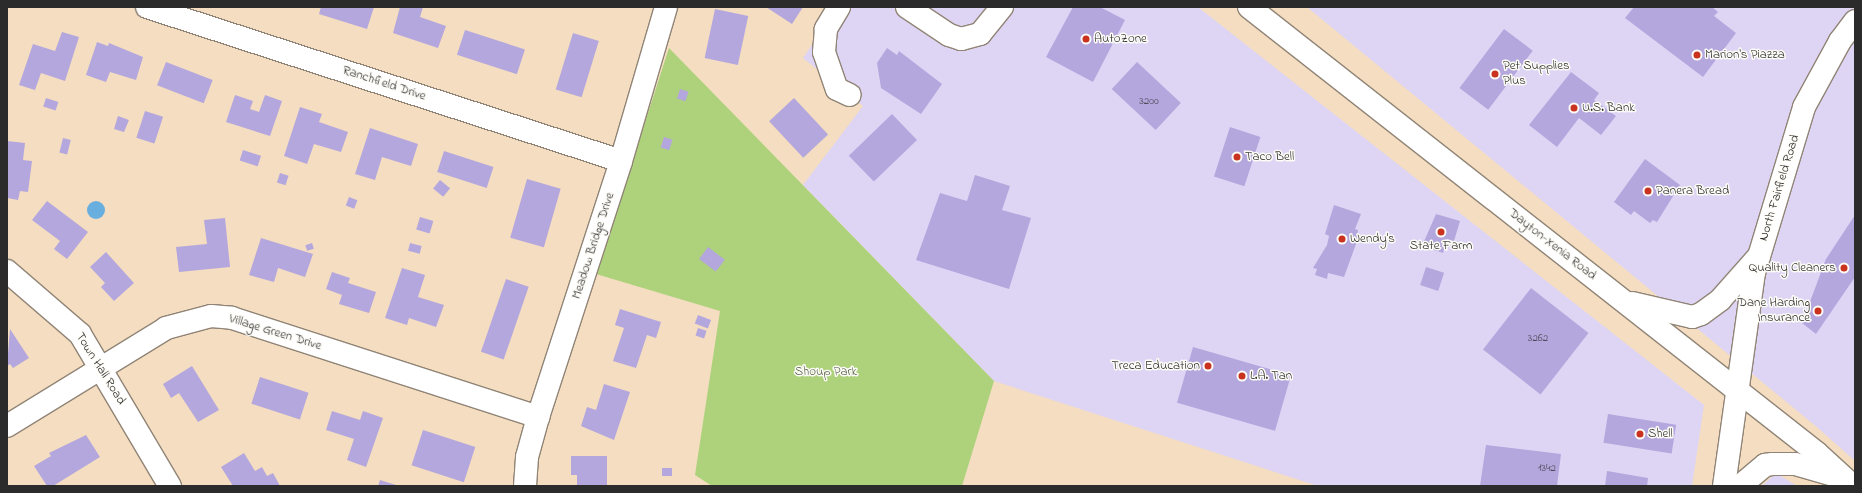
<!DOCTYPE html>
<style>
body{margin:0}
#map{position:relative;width:1862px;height:493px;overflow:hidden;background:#f4ddc0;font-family:"Indie Flower",sans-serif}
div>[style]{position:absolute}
.built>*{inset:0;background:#ded5f5}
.green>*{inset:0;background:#add27b}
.water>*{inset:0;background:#68afdf}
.round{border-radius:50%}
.building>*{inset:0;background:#b4a7dd;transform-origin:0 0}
.roads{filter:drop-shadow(1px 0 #908476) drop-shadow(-1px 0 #908476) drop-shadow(0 1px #908476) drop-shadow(0 -1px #908476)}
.minor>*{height:22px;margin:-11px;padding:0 11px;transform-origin:11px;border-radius:11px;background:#fff}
.major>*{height:22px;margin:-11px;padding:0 11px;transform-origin:11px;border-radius:11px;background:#fff}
.dots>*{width:11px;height:11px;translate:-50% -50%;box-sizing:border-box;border:2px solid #fdfcf7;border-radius:50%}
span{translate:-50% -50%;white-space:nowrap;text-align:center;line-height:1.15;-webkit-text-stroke:3px #fdfcf7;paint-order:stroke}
.number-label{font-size:11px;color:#4d4a58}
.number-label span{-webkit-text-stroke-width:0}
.poi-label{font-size:13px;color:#2b2b2b}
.left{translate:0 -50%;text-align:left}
.right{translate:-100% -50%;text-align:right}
.street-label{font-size:13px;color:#2b2b2b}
.park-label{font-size:13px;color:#525d43}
.frame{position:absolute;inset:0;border:8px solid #2b2b2b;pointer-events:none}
</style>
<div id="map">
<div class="built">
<i style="clip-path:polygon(838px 7px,1198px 7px,1704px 405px,1692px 486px,1318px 486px,994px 381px,803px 185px,863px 106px,803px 58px)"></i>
<i style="clip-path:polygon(1307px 7px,1855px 7px,1855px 461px,1818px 428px)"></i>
<i style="clip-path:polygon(1776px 473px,1797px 486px,1762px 486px)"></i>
</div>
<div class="green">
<i style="clip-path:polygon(669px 48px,994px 381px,962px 486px,712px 486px,695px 475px,720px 311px,596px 274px)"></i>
</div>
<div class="water">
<i class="round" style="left:87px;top:201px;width:18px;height:18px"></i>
</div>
<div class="building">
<i style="clip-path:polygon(321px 7px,374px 7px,367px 29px,319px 14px)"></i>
<i style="clip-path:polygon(400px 7px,423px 7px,420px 17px,446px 26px,438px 48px,393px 33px)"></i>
<i style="clip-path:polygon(766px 7px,803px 7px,792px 24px)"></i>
<i style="clip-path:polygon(1073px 7px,1100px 7px,1125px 20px,1093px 82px,1046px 57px)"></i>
<i style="clip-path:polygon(1634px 7px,1712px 7px,1718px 12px,1714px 16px,1736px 33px,1703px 77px,1625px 18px)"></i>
<i style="left:715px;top:9px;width:34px;height:50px;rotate:12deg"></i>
<i style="left:1504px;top:29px;width:36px;height:74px;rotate:37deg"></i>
<i style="left:465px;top:30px;width:63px;height:26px;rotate:18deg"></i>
<i style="clip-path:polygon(62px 32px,79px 37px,65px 81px,41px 73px,35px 90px,19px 85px,33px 44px,55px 51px)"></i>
<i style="left:573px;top:33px;width:27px;height:59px;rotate:17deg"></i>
<i style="clip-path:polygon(97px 42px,108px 46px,109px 43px,143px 57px,136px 80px,110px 72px,106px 82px,86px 75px)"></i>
<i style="clip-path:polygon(887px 48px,897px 55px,899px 51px,942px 84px,921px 114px,881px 88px,877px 63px)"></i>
<i style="left:166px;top:62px;width:50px;height:25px;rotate:21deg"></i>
<i style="left:1137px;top:62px;width:60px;height:37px;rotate:43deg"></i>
<i style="clip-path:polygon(1571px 72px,1599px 93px,1594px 100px,1616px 116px,1601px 135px,1579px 118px,1557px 147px,1529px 125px)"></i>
<i style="left:680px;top:89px;width:9px;height:10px;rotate:18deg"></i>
<i style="clip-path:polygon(235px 95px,253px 101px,250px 109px,259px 112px,265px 95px,282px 101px,270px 136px,226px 122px)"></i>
<i style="left:46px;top:98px;width:13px;height:9px;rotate:18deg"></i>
<i style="left:794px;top:98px;width:50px;height:34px;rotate:47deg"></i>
<i style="clip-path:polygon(300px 107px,322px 114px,319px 122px,348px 132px,341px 152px,314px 144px,307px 164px,284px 156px)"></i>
<i style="left:145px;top:111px;width:19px;height:28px;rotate:18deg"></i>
<i style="left:892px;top:114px;width:36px;height:60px;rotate:46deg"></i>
<i style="clip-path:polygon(118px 116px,129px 120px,124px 132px,114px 129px)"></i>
<i style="left:1230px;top:127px;width:32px;height:52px;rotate:18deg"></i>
<i style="clip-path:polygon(370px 128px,418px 144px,411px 166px,382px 157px,375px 180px,355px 174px)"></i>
<i style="left:664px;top:137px;width:9px;height:11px;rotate:18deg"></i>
<i style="left:63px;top:138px;width:8px;height:15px;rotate:14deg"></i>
<i style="clip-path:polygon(7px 141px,25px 143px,23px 160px,32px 161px,28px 192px,20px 191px,18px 200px,7px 198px)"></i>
<i style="left:243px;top:150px;width:19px;height:11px;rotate:18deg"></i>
<i style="left:444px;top:151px;width:52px;height:22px;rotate:18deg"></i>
<i style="clip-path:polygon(1645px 159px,1680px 185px,1657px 222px,1653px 220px,1650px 223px,1634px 211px,1631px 215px,1614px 202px)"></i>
<i style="left:280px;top:173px;width:9px;height:10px;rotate:18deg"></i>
<i style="clip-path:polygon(975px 175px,1010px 186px,1002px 210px,1031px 218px,1009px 289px,916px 260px,940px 193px,967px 201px)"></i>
<i style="left:527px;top:179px;width:35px;height:61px;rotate:16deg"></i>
<i style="left:440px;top:180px;width:13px;height:11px;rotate:39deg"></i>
<i style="left:349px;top:197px;width:9px;height:9px;rotate:21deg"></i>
<i style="clip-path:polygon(47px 201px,88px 232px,67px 259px,54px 249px,60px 241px,32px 220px)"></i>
<i style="clip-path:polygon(1334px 205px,1361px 214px,1355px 229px,1358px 230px,1356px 244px,1344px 277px,1328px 273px,1327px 279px,1315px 275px,1317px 269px,1313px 268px,1327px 245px,1329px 236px,1325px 234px)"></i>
<i style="clip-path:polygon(1436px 214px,1460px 221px,1454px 241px,1447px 239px,1443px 253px,1422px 246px)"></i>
<i style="clip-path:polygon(1855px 215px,1855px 277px,1816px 334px,1802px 323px,1826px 259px)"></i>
<i style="left:420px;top:217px;width:14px;height:13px;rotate:17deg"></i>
<i style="clip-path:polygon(225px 218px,230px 267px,179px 272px,176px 247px,207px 244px,204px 220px)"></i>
<i style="clip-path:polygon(261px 238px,313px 254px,305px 277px,278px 268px,274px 282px,249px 275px)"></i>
<i style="left:312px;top:243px;width:6px;height:7px;rotate:72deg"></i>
<i style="left:410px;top:243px;width:12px;height:8px;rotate:14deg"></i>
<i style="left:708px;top:247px;width:21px;height:15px;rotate:37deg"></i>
<i style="clip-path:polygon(106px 252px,134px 283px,114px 301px,101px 287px,105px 283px,90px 267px)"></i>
<i style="left:1426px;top:267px;width:19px;height:19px;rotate:18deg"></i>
<i style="clip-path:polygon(402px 268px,425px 275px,418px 297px,444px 305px,436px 327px,409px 318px,407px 325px,385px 318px)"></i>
<i style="clip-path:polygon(332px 272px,350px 278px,348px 283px,376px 292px,369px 313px,339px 304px,342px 295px,326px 289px)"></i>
<i style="left:506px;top:279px;width:24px;height:77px;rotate:19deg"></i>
<i style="left:1531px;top:288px;width:73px;height:78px;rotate:38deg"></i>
<i style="clip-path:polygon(620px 309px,661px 322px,656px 338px,647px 335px,636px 368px,613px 361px,624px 328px,615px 325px)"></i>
<i style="left:698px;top:315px;width:14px;height:9px;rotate:21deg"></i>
<i style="left:698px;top:328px;width:9px;height:8px;rotate:18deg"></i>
<i style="clip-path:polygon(10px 329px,29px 358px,13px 368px,10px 364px,7px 366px)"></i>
<i style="left:1193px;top:347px;width:102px;height:58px;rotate:16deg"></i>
<i style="clip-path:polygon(192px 366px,219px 410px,198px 422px,179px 393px,171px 398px,163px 384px)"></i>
<i style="left:260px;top:377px;width:51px;height:28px;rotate:18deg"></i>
<i style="clip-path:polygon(604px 384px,630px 392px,614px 440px,581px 426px,587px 407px,596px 410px)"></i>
<i style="clip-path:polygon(332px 411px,360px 420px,363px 411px,383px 418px,366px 467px,347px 460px,354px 439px,326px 430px)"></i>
<i style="left:1608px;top:414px;width:69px;height:29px;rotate:9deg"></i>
<i style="left:423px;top:430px;width:55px;height:37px;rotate:18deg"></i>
<i style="clip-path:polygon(86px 435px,100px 457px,53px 486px,47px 486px,34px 466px,51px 456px,49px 453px)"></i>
<i style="clip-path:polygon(1486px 445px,1561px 454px,1557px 486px,1480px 486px)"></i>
<i style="clip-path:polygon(244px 453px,255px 471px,262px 467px,267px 476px,273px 473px,280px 486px,233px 486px,221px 467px)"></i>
<i style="clip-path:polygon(571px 456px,607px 456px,607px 486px,577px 486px,577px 475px,571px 475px)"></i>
<i style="left:662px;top:468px;width:10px;height:8px"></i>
<i style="clip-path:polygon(1607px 471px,1648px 478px,1647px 486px,1605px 486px)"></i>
<i style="clip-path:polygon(380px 480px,396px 485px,396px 486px,378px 486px)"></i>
</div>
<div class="roads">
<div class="minor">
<i style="left:147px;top:7px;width:498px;rotate:18deg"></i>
<i style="left:839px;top:7px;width:26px;rotate:121deg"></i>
<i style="left:826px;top:29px;width:23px;rotate:95deg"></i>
<i style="left:824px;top:52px;width:39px;rotate:71deg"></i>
<i style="left:837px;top:89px;width:14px;rotate:25deg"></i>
<i style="left:907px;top:7px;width:50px;rotate:33.7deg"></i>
<i style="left:949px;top:35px;width:13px;rotate:18deg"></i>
<i style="left:961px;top:39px;width:20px;rotate:-15deg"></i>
<i style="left:980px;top:34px;width:35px;rotate:-51deg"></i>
<i style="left:7px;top:271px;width:96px;rotate:40.8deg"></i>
<i style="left:80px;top:334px;width:177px;rotate:59.4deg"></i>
<i style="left:7px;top:426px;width:187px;rotate:-31.6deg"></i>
<i style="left:166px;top:328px;width:47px;rotate:-14.9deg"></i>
<i style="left:211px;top:316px;width:21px;rotate:5deg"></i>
<i style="left:232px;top:318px;width:322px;rotate:17.9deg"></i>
<i style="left:525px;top:486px;width:29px;rotate:-86deg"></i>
<i style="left:527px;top:457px;width:41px;rotate:-74.6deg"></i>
<i style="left:538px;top:417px;width:269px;rotate:-72deg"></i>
<i style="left:621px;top:161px;width:160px;rotate:-73.7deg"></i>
</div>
<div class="major">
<i style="left:1249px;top:7px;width:722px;rotate:38.14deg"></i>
<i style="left:1817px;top:453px;width:49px;rotate:42.5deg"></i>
<i style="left:1632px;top:303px;width:62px;rotate:13.1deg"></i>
<i style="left:1692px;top:317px;width:9px;rotate:-18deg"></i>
<i style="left:1701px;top:314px;width:24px;rotate:-36deg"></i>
<i style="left:1720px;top:300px;width:59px;rotate:-48.4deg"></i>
<i style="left:1724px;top:486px;width:215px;rotate:-82deg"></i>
<i style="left:1754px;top:273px;width:173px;rotate:-73.2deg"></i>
<i style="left:1804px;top:107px;width:75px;rotate:-61.4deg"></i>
<i style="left:1840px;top:41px;width:25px;rotate:-53deg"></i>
<i style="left:1740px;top:486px;width:33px;rotate:-40deg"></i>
<i style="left:1765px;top:465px;width:7px;rotate:-8deg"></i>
<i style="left:1772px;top:464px;width:23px"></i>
<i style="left:1795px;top:464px;width:47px;rotate:16.1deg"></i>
</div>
</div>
<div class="dots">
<i style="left:1086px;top:39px;background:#c8321e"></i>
<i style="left:1697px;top:55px;background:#c8321e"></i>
<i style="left:1495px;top:74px;background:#c8321e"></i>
<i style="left:1574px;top:108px;background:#c8321e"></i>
<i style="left:1237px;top:157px;background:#c8321e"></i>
<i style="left:1648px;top:191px;background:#c8321e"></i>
<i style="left:1441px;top:232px;background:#c8321e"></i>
<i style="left:1342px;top:239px;background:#c8321e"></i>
<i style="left:1844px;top:268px;background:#c8321e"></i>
<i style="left:1818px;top:311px;background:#c8321e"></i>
<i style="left:1208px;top:366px;background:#c8321e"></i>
<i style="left:1242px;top:376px;background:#c8321e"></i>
<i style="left:1640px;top:434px;background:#c8321e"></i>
</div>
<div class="number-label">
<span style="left:1149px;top:101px">3200</span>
<span style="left:1538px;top:338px">3262</span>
<span style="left:1547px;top:468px">1342</span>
</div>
<div class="poi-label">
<span class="left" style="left:1094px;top:39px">AutoZone</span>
<span class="left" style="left:1705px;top:55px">Marion's Piazza</span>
<span class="left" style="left:1503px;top:74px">Pet Supplies<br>Plus</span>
<span class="left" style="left:1582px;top:108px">U.S. Bank</span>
<span class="left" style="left:1245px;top:157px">Taco Bell</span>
<span class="left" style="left:1656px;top:191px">Panera Bread</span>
<span class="left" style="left:1350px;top:239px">Wendy's</span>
<span style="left:1441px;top:246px">State Farm</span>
<span class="right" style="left:1836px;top:268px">Quality Cleaners</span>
<span class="right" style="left:1810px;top:311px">Dane Harding<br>Insurance</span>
<span class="right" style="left:1200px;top:366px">Treca Education</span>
<span class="left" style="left:1250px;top:376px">L.A. Tan</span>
<span class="left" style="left:1648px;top:434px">Shell</span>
</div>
<div class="street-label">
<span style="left:384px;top:84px;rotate:18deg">Ranchfield Drive</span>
<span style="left:1780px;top:188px;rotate:-73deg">North Fairfield Road</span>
<span style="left:1552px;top:245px;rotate:38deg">Dayton-Xenia Road</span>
<span style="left:594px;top:246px;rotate:-72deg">Meadow Bridge Drive</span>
<span style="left:275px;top:333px;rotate:17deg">Village Green Drive</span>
<span style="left:100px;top:369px;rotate:58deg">Town Hall Road</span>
</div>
<div class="park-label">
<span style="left:826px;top:372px">Shoup Park</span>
</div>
<div class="frame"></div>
</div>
